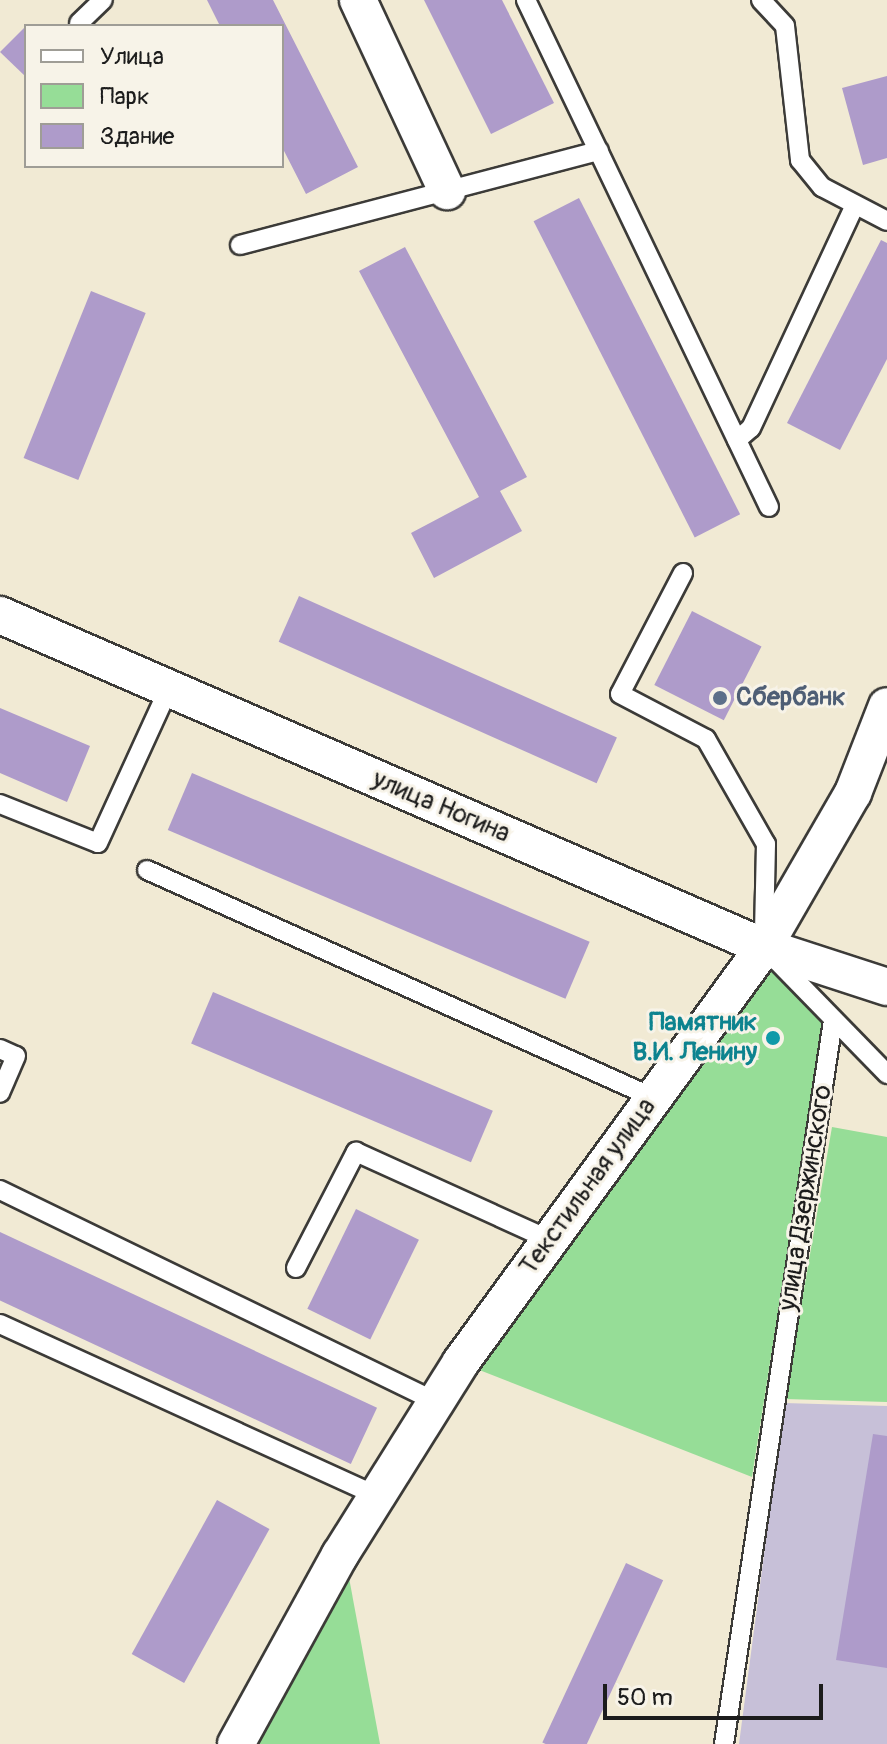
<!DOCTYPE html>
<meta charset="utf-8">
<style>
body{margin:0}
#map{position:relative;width:887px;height:1744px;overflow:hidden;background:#f1ead4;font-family:Pangolin,sans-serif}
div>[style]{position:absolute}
.industrial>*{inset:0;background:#c7c0d8}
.green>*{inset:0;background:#96dd97}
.building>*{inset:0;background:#ae9bca;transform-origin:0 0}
.roads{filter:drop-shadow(2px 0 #3c3b38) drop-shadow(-2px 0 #3c3b38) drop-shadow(0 2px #3c3b38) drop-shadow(0 -2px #3c3b38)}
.service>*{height:18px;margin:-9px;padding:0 9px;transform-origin:9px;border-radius:9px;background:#fff}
.minor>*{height:36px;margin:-18px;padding:0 18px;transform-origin:18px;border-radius:18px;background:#fff}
.dots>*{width:22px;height:22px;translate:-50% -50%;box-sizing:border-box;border:4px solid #f7f3e8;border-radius:50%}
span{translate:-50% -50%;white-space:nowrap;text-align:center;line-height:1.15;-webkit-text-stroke:6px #f7f3e8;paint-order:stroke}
.service-label{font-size:26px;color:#4e5e75;font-weight:700}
.left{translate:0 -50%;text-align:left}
.street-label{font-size:26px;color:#1c1c1c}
.culture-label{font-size:26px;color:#0d838f;font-weight:700}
.right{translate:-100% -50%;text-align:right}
.legend{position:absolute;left:24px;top:24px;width:260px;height:144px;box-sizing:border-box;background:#f7f3e8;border:2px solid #9f9d96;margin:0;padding:10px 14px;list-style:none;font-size:24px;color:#1c1c1c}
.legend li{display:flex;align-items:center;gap:16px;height:40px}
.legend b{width:40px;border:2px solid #9f9d96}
.scale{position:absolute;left:603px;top:1684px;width:220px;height:36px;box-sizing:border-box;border:4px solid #1c1c1c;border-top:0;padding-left:10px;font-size:24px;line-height:28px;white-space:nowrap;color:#1c1c1c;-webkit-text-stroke:6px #f7f3e8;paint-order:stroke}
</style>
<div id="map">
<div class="industrial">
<i style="clip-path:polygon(784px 1403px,887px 1406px,887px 1744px,739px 1744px)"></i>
</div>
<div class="green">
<i style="clip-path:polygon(775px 942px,824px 1020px,752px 1477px,464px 1364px)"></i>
<i style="clip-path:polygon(832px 1127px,887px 1137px,887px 1402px,785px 1399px)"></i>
<i style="clip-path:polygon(347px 1567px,380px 1744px,248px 1744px)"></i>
</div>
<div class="building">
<i style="clip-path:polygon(207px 0,273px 0,358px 167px,306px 194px,282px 147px,282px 26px,220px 26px)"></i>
<i style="clip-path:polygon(424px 0,502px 0,554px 103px,491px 134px)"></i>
<i style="clip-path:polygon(26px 26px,26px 77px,0 52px)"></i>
<i style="clip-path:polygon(887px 76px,887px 158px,863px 165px,842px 88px)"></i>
<i style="left:579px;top:198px;width:355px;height:51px;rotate:63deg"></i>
<i style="clip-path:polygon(881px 240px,887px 243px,887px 359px,840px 450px,787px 423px)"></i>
<i style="clip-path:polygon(405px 247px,527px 477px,500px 491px,522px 531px,434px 578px,411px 533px,479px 497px,359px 271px)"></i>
<i style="left:91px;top:291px;width:59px;height:180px;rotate:22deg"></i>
<i style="left:299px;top:596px;width:348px;height:50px;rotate:24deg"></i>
<i style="left:692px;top:611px;width:78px;height:83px;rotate:27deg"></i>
<i style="clip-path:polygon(0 708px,90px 746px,67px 802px,0 773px)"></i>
<i style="left:192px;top:773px;width:432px;height:62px;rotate:23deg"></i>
<i style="left:213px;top:992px;width:304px;height:56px;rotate:23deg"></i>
<i style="left:356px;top:1209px;width:70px;height:111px;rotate:26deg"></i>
<i style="left:0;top:1232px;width:416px;height:62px;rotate:25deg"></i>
<i style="clip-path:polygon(873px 1434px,887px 1436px,887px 1668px,836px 1660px)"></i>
<i style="left:217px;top:1500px;width:60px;height:176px;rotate:29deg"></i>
<i style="left:626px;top:1563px;width:41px;height:198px;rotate:25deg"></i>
</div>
<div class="roads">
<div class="service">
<i style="left:526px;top:0;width:562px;rotate:64.39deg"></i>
<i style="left:761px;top:0;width:35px;rotate:47deg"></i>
<i style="left:785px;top:26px;width:135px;rotate:83.6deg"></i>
<i style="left:800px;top:160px;width:35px;rotate:51deg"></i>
<i style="left:822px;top:187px;width:73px;rotate:27.6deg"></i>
<i style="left:79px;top:23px;width:33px;rotate:-44deg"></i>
<i style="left:240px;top:245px;width:371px;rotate:-14.7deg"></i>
<i style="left:737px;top:440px;width:18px;rotate:-41deg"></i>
<i style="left:751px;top:428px;width:246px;rotate:-65deg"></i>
<i style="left:683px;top:573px;width:136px;rotate:117.5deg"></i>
<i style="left:620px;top:694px;width:97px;rotate:27.6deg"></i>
<i style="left:706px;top:739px;width:121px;rotate:60.3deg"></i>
<i style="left:766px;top:844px;width:90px;rotate:91.3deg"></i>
<i style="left:0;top:804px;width:105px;rotate:21.7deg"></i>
<i style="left:98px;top:843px;width:170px;rotate:-65.4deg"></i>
<i style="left:147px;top:870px;width:556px;rotate:24.21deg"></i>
<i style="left:772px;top:956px;width:165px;rotate:45.7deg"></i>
<i style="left:0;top:1049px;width:17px;rotate:24deg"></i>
<i style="left:16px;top:1056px;width:40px;rotate:113.4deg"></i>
<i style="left:0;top:1190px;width:485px;rotate:25.9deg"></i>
<i style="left:296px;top:1268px;width:131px;rotate:-62.7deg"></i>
<i style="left:356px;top:1152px;width:213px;rotate:24.4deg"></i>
<i style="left:0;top:1324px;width:414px;rotate:24.5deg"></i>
<i style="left:724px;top:1744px;width:731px;rotate:-81.43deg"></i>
</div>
<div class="minor">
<i style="left:358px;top:0;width:211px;rotate:65deg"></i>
<i style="left:0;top:615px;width:833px;rotate:23.49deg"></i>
<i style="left:764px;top:947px;width:129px;rotate:18deg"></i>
<i style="left:236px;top:1744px;width:216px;rotate:-61.2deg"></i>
<i style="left:340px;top:1555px;width:228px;rotate:-57.9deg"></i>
<i style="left:461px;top:1362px;width:514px;rotate:-53.87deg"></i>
<i style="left:764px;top:947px;width:178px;rotate:-60deg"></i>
<i style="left:853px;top:793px;width:93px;rotate:-68.7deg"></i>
</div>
</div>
<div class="dots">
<i style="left:720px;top:698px;background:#5c6f8a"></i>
<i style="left:773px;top:1038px;background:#0f9aa8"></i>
</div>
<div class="service-label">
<span class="left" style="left:736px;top:698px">Сбербанк</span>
</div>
<div class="street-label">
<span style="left:441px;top:807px;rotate:23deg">улица Ногина</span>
<span style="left:588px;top:1187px;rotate:-54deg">Текстильная улица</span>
<span style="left:806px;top:1198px;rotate:-81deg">улица Дзержинского</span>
</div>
<div class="culture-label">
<span class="right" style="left:757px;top:1038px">Памятник<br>В.И. Ленину</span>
</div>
<ul class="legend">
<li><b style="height:10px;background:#fff"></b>Улица</li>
<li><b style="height:22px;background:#96dd97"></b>Парк</li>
<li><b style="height:22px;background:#ae9bca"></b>Здание</li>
</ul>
<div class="scale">50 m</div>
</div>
